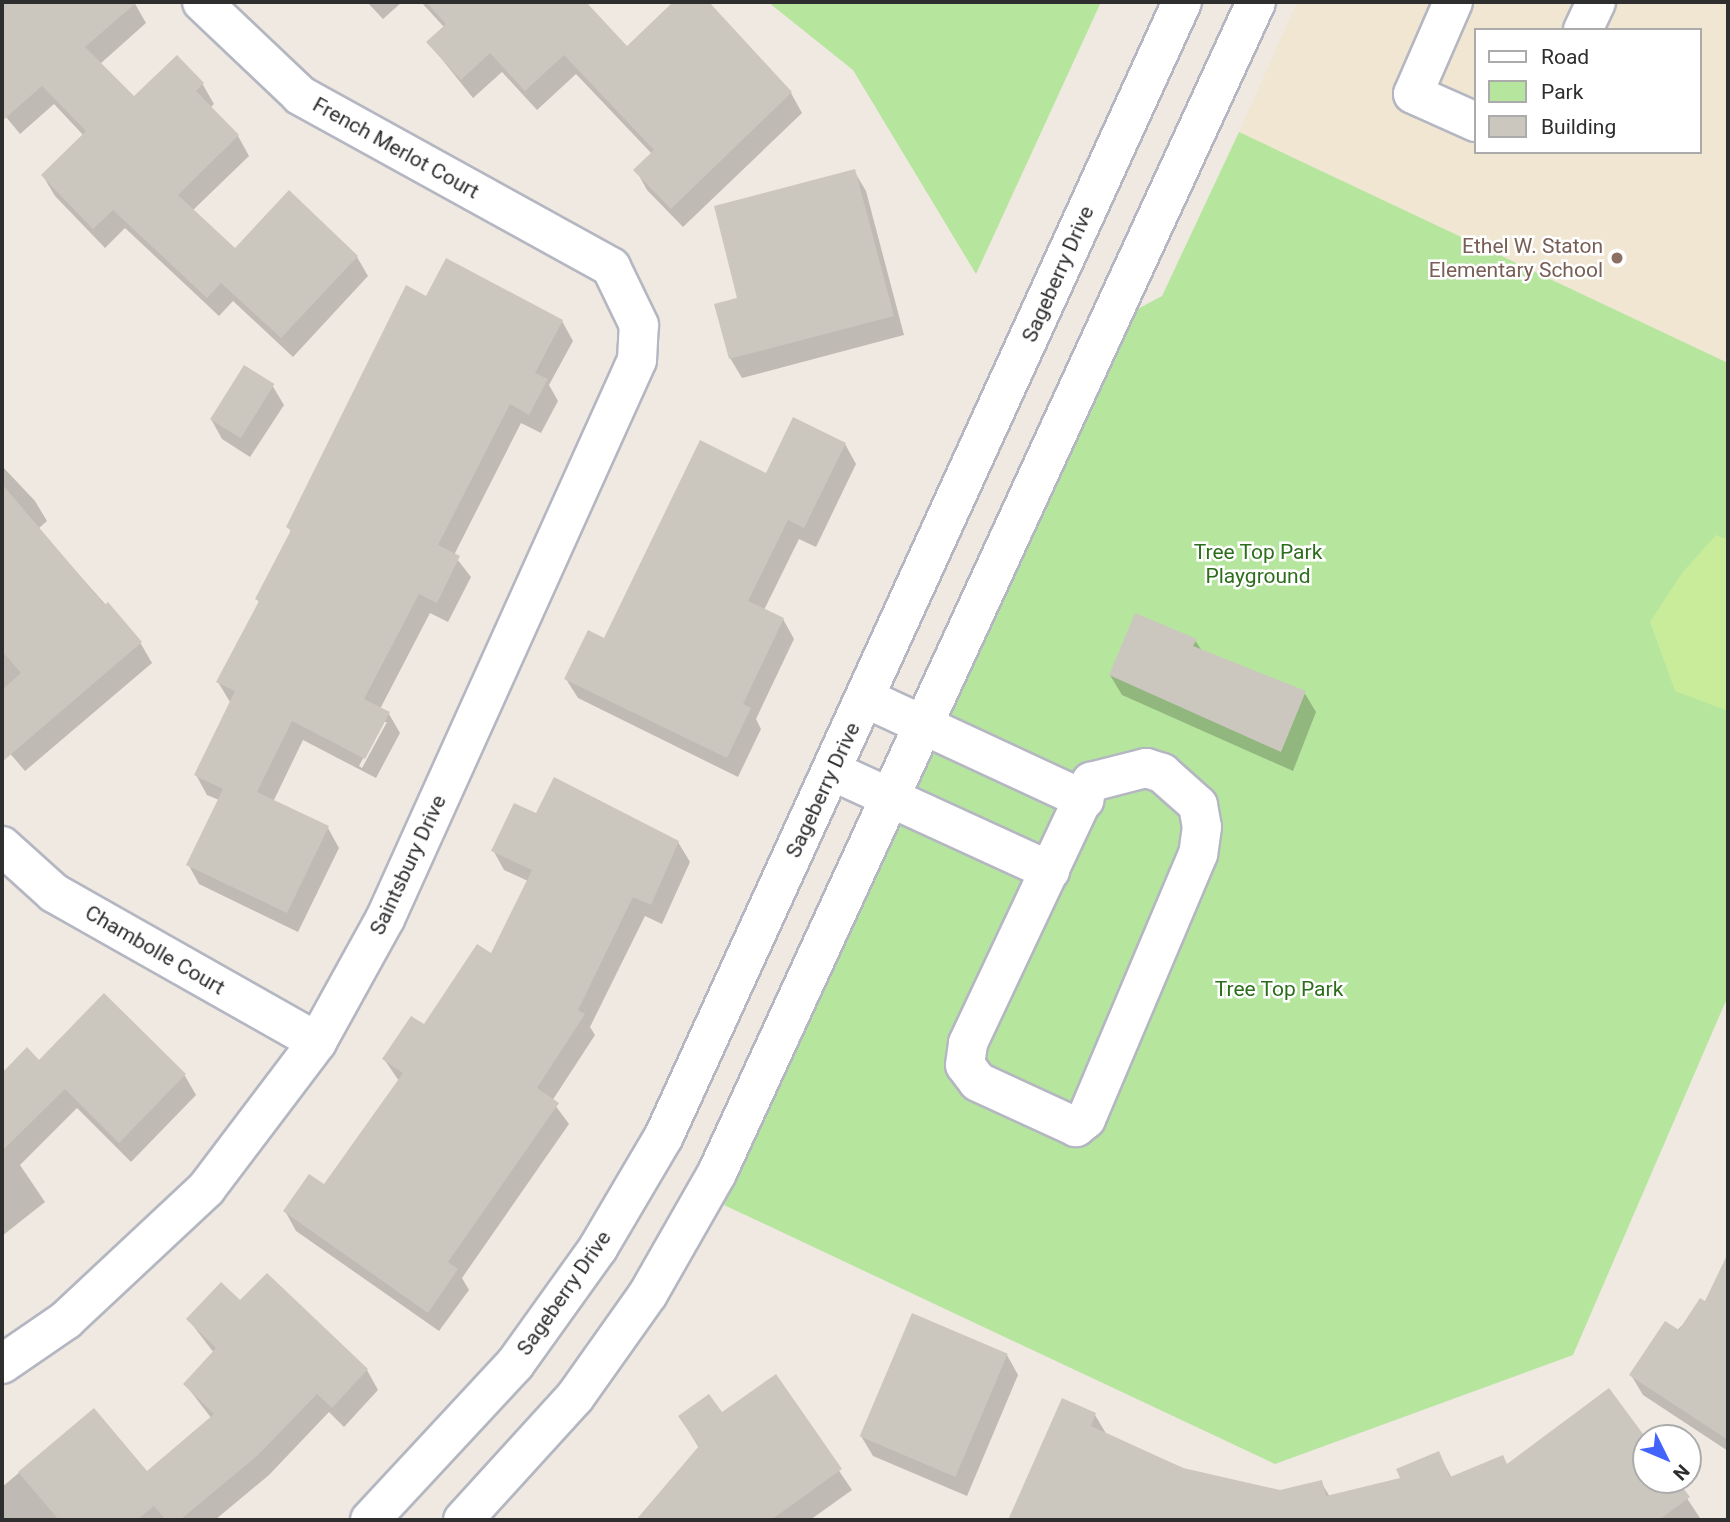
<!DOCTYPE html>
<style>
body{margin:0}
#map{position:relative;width:1730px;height:1522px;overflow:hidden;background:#efe9e1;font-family:Roboto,sans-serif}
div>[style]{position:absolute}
.education>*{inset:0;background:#f0e6d1}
.green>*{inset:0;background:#b6e59e}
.pitch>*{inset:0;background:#c9ec9a}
.shadow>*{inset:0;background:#0003}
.building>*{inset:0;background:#cbc7bf;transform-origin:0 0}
.roads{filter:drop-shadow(2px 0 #b4b7c1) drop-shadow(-2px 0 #b4b7c1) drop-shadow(0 2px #b4b7c1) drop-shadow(0 -2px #b4b7c1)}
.minor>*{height:38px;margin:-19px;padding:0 19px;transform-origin:19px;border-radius:19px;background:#fff}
.dots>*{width:19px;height:19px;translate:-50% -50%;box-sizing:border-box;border:4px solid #fff;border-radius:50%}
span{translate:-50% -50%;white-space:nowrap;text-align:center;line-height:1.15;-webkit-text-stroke:5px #fff;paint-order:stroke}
.street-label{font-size:21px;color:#2e2e2e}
.education-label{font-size:21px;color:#785e54}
.right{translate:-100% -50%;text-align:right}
.park-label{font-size:21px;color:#2c6e1b}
.frame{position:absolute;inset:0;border:4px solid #2e2e2e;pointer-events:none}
.legend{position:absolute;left:1474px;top:28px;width:228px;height:126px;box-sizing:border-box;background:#fff;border:2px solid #ababab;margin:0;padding:9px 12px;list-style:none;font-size:21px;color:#2e2e2e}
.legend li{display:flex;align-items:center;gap:14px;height:35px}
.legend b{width:35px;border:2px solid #ababab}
.north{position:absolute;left:1632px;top:1424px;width:70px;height:70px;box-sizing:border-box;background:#fff;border:2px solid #ababab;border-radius:50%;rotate:133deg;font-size:19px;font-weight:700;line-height:28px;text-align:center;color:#2e2e2e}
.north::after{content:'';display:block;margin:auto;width:24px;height:32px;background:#4264fb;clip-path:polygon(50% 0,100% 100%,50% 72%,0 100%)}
</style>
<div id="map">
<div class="education">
<i style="clip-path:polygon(evenodd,1297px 2px,1728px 2px,1728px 363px,1239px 132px,1297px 2px,1476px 30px,1700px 30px,1700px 152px,1476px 152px,1476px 30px)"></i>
</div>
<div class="green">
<i style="clip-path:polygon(768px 2px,1101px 2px,976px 274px,853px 70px)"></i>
<i style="clip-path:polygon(1239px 132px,1728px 363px,1728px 996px,1573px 1355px,1275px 1464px,724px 1205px,1134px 311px,1162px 296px)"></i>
</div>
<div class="pitch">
<i style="clip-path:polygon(1716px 535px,1728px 540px,1728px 711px,1675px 691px,1650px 622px,1682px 573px)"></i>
</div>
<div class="shadow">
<i style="clip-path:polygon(2px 2px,134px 2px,146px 23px,100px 64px,134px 99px,177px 58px,203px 85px,214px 104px,210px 108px,238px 136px,249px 156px,192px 211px,235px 250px,357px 257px,368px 276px,293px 357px,233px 301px,219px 316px,125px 228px,105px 248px,55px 196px,43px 176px,84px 136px,54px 104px,20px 134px,2px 112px)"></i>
<i style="clip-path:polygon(367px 2px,402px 2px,383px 19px)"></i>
<i style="clip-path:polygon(421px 2px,583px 2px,627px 49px,676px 2px,706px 2px,791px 93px,802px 113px,683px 227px,647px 190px,636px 170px,652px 154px,576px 74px,537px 110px,502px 72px,473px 98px,428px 42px,444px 27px)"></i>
<i style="clip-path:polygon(854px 171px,866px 191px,904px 335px,742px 378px,730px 358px,739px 299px)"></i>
<i style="clip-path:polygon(evenodd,427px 298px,562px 321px,573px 341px,549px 385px,558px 401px,541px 433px,521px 423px,454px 555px,471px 577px,448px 622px,430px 613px,380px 709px,389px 714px,400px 733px,376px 778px,303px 740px,273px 802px,328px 828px,339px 848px,298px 932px,199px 884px,188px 864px,219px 800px,207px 795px,196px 775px,230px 702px,218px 682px,260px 604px,257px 599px,292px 533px,288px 527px,427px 298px,383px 722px,387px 722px,362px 768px,359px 766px,383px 722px)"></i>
<i style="clip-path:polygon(272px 385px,284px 405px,250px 457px,222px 439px,211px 419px)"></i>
<i style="clip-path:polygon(845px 444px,856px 464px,816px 547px,799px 539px,764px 610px,783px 619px,794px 639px,756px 719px,761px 729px,738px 777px,578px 698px,566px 679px,767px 475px)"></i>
<i style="clip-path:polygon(2px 466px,35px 501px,47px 521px,38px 529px,141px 644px,152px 663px,25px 771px,2px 744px)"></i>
<i style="clip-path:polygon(1195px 640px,1202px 651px,1304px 692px,1316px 712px,1293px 771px,1122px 695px,1110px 675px)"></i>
<i style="clip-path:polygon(536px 816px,678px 842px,690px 862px,662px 924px,645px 916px,590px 1027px,595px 1035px,552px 1101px,569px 1124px,462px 1278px,469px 1290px,439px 1331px,296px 1231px,285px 1211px,325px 1187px,399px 1081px,384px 1059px,424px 1027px,492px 955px,528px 881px,504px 870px,493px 850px)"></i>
<i style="clip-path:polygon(104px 996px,185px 1076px,196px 1095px,131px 1162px,77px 1108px,20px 1165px,45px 1202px,2px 1236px,2px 1075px,27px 1050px,39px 1062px)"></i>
<i style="clip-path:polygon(1728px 1257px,1728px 1451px,1643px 1395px,1631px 1375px,1705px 1303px)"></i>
<i style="clip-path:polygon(188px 1319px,367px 1370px,378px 1390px,344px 1427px,329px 1412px,269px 1475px,215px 1520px,2px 1520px,2px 1487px,94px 1410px,147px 1474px,212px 1419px,185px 1384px,214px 1353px)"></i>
<i style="clip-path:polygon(1007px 1355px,1018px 1375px,967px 1496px,873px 1456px,861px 1436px)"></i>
<i style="clip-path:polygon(775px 1376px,852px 1490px,810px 1520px,638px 1520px,699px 1448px,680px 1417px,721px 1414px)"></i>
<i style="clip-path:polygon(1063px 1401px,1095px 1415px,1107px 1435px,1275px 1508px,1272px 1520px,1009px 1520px)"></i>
<i style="clip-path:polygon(1646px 1441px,1646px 1480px,1675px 1480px,1700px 1518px,1696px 1520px,1291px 1520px,1285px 1491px,1321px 1482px,1330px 1497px,1402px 1480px,1438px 1453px,1452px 1478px)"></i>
</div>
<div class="building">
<i style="clip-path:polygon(2px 2px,137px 2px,85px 47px,134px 96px,177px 55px,204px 83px,196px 91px,239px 135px,178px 195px,235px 248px,289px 190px,358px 256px,281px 338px,221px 283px,207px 298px,113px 210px,93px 229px,41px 175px,86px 131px,42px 86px,2px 121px)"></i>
<i style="clip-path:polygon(426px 2px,586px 2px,627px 46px,673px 2px,709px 2px,792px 92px,671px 209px,633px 170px,654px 150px,564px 55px,525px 91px,490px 53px,461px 80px,426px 42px,446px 24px)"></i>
<i style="clip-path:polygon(855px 169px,894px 316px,729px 359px,714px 304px,737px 298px,714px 206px)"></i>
<i style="clip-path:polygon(446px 258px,563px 320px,535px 373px,548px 379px,529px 415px,510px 404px,438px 545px,460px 556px,437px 603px,419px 594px,364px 699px,390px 712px,365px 759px,292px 721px,257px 792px,329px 826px,287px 913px,186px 865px,223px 789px,194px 775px,235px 691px,216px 682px,259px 601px,255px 599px,291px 530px,286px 527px,406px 285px,426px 296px)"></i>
<i style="left:244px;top:365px;width:36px;height:64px;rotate:32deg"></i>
<i style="clip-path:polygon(793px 417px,846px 443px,804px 528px,788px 520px,748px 601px,784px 618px,743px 704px,751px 708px,727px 758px,564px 679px,588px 630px,604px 638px,700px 440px,766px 473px)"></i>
<i style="clip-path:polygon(2px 484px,105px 605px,108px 602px,142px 642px,2px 762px,2px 690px,21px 673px,2px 651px)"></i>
<i style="clip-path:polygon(1135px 613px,1197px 639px,1193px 646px,1306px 691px,1281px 752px,1109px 675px)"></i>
<i style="clip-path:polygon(554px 777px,679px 841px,651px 905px,633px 897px,578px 1010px,585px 1014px,537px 1088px,559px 1103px,448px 1262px,458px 1269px,428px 1313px,283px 1211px,309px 1174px,324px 1184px,403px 1073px,382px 1059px,411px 1016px,424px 1024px,477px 944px,491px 953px,532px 870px,491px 851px,514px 803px,536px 813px)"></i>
<i style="clip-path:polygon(104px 993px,186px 1074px,119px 1143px,65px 1089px,2px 1151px,2px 1073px,27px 1047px,39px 1060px)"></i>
<i style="clip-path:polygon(1728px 1253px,1728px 1440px,1629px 1375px,1665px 1321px,1679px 1330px,1700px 1298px,1705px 1301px)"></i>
<i style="clip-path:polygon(267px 1273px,368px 1369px,332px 1408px,317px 1394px,258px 1455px,180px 1520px,166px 1520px,154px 1506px,137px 1520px,59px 1520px,18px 1472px,94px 1408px,147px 1471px,214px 1414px,183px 1384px,216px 1348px,186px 1319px,221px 1282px,240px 1300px)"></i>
<i style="left:912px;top:1313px;width:104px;height:134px;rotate:23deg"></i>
<i style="clip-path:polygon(776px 1374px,842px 1469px,771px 1520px,636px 1520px,699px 1446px,678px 1416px,709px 1394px,722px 1412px)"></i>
<i style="clip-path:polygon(1609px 1388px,1646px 1438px,1646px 1480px,1677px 1480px,1690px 1497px,1659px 1520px,1008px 1520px,1062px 1398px,1096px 1413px,1091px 1426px,1183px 1468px,1280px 1490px,1322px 1480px,1326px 1496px,1400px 1478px,1396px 1469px,1439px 1451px,1450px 1477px,1503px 1455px,1507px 1464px)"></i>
</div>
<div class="roads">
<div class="minor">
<i style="left:1453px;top:2px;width:100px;rotate:113.5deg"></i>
<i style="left:1413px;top:94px;width:69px;rotate:24deg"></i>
<i style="left:1583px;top:30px;width:31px;rotate:-65deg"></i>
<i style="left:865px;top:698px;width:242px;rotate:24.9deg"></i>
<i style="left:1146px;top:768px;width:17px;rotate:17deg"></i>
<i style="left:1162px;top:773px;width:48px;rotate:41.6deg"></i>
<i style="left:1198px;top:805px;width:22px;rotate:80deg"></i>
<i style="left:1202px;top:827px;width:27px;rotate:98deg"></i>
<i style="left:1198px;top:854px;width:288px;rotate:112.9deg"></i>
<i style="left:1086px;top:1119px;width:13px;rotate:141deg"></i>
<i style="left:1076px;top:1127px;width:108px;rotate:-155.3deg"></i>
<i style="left:978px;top:1082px;width:21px;rotate:-127deg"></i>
<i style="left:965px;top:1065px;width:22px;rotate:-82deg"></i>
<i style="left:968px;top:1043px;width:289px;rotate:-64.8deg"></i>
<i style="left:1091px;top:782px;width:57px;rotate:-14.3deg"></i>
<i style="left:832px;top:771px;width:240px;rotate:24.6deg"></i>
<i style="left:2px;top:846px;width:70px;rotate:42.1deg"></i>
<i style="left:54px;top:893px;width:302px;rotate:29.5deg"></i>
<i style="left:2px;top:1364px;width:78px;rotate:-34.5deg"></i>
<i style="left:66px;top:1320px;width:192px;rotate:-43.1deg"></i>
<i style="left:206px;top:1189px;width:184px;rotate:-52.9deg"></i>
<i style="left:317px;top:1042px;width:141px;rotate:-61.1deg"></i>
<i style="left:385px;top:919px;width:613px;rotate:-65.73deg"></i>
<i style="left:637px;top:360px;width:35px;rotate:-87deg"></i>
<i style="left:639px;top:325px;width:64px;rotate:-115.8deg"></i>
<i style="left:611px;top:267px;width:355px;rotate:-151.1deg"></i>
<i style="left:300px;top:95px;width:135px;rotate:-136.5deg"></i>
<i style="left:370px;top:1520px;width:213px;rotate:-47.1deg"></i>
<i style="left:515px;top:1364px;width:143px;rotate:-54.4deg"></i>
<i style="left:598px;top:1248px;width:130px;rotate:-59.5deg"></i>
<i style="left:664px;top:1136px;width:1247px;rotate:-65.45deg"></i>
<i style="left:463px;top:1520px;width:166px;rotate:-47.7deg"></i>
<i style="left:575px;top:1397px;width:126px;rotate:-54.7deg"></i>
<i style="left:648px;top:1294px;width:139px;rotate:-60.3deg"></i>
<i style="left:717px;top:1173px;width:1289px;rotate:-65.28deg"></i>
</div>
</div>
<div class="dots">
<i style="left:1617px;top:258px;background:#8d6e63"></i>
</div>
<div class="street-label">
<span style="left:396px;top:148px;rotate:29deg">French Merlot Court</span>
<span style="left:1058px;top:274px;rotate:-66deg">Sageberry Drive</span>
<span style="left:823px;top:790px;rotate:-65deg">Sageberry Drive</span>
<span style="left:408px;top:865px;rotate:-65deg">Saintsbury Drive</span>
<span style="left:155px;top:950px;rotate:30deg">Chambolle Court</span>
<span style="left:564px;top:1293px;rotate:-55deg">Sageberry Drive</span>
</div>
<div class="education-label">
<span class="right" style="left:1603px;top:258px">Ethel W. Staton<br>Elementary School</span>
</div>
<div class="park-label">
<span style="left:1258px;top:564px">Tree Top Park<br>Playground</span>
<span style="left:1279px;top:989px">Tree Top Park</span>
</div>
<div class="frame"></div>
<ul class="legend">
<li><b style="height:9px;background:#fff"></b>Road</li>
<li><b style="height:19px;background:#b6e59e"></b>Park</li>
<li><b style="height:19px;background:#cbc7bf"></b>Building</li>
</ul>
<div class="north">N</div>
</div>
